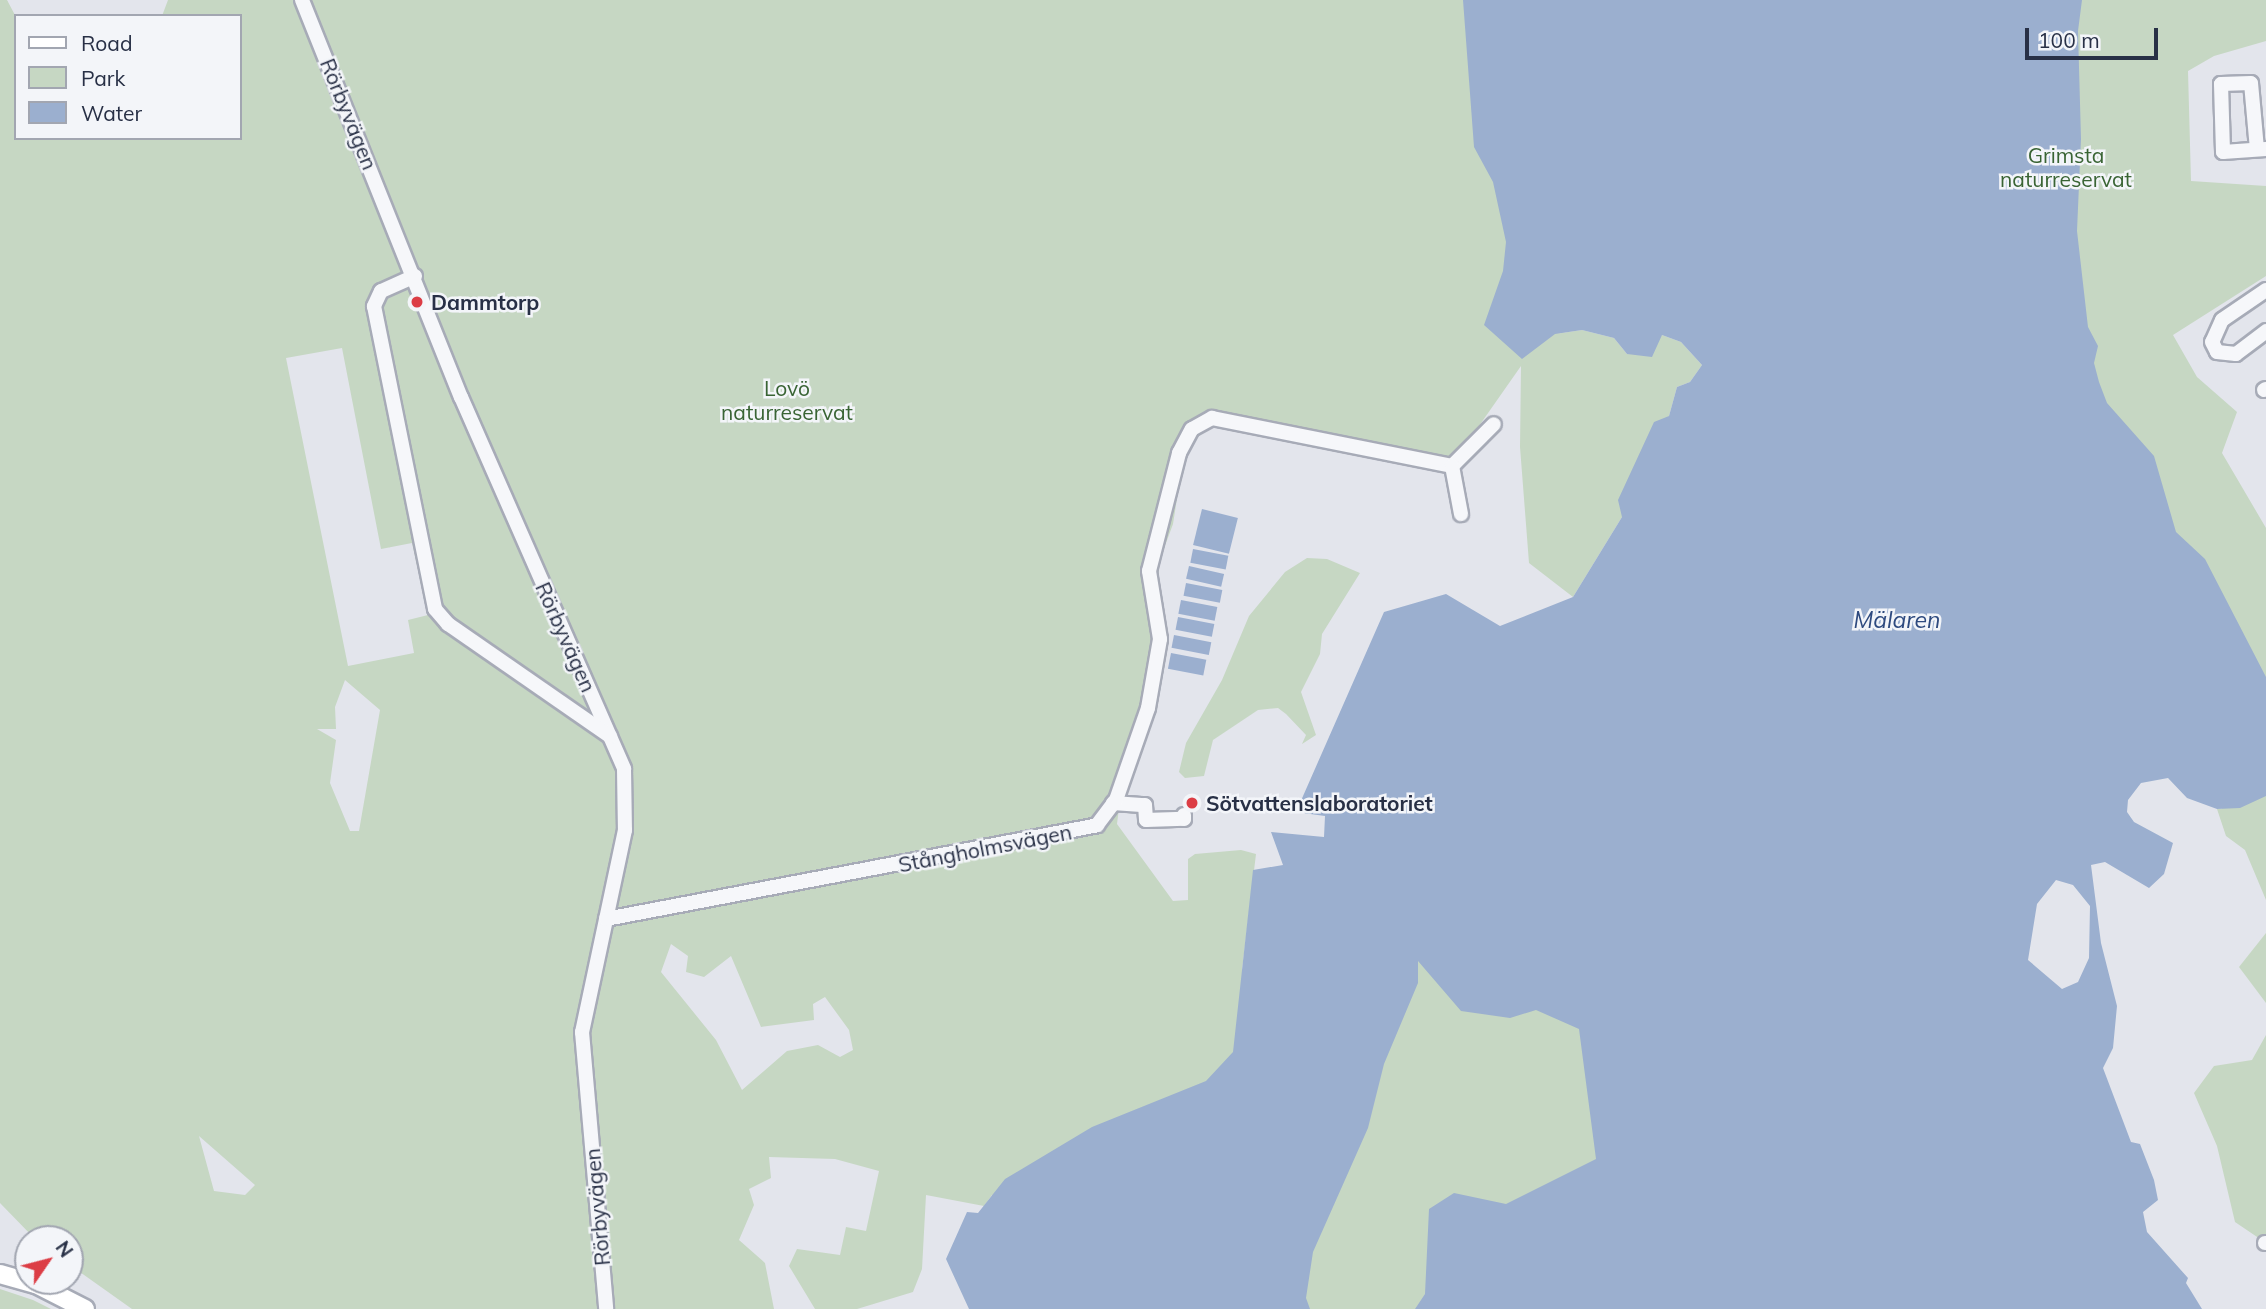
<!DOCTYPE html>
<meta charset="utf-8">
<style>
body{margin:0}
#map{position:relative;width:2266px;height:1309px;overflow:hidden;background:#e3e5ec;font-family:Mulish,sans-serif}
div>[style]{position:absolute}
.green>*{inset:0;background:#c6d7c3}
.water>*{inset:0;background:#9bafcf;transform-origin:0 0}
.roads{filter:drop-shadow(2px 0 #a7abb7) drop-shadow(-2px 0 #a7abb7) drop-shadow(0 2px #a7abb7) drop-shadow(0 -2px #a7abb7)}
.minor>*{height:14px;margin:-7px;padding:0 7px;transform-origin:7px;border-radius:7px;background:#f6f7fa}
.major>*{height:18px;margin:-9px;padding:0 9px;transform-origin:9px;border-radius:9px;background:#fff}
.dots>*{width:19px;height:19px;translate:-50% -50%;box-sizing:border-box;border:4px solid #f3f5f9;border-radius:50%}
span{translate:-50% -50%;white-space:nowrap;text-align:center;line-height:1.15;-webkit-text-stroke:5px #f3f5f9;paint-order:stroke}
.street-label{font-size:21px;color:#283046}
.park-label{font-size:21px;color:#396434}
.poi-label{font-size:21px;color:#283046;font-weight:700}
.left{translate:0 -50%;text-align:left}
.water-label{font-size:23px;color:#2e4a7f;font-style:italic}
.legend{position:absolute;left:14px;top:14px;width:228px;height:126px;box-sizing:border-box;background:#f3f5f9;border:2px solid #a2a6b1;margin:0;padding:9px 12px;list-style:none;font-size:21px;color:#283046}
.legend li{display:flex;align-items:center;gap:14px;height:35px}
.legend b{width:35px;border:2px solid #a2a6b1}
.north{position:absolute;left:14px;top:1225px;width:70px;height:70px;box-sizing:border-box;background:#f3f5f9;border:2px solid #a2a6b1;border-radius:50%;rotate:55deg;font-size:19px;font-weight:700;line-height:28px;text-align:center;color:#283046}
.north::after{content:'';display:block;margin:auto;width:24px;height:32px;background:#dc3d45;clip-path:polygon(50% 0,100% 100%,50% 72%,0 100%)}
.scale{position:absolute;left:2025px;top:28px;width:133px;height:32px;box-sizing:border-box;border:4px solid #283046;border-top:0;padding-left:9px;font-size:21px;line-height:24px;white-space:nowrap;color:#283046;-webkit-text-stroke:5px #f3f5f9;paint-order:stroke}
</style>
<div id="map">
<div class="green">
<i style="clip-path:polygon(evenodd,0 0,7px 0,16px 17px,16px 138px,240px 138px,240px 16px,162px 16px,168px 0,1775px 0,1851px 1309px,1002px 1309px,992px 1195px,984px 1206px,926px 1195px,922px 1269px,913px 1292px,857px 1309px,815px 1309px,789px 1266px,797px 1249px,840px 1255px,846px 1227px,866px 1231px,879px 1171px,835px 1159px,769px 1157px,771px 1178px,749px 1189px,754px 1205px,739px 1240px,765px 1263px,774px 1309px,132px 1309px,70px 1265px,70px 1239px,35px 1239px,0 1203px,0 0,1685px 309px,1721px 375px,1571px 618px,1242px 970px,1256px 854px,1241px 850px,1195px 854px,1188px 859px,1188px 900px,1173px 901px,1117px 824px,1119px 808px,1153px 712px,1159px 562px,1173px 524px,1184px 454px,1193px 437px,1207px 426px,1223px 424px,1446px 473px,1521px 366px,1520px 447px,1529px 563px,1573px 597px,1622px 517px,1669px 416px,1677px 387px,1690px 382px,1702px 365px,1681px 342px,1662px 335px,1627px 354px,1614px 338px,1582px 330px,1555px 334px,1685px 309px,0 0,342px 348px,381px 549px,412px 543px,428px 615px,408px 620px,414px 653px,348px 666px,286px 358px,342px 348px,0 0,345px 680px,380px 710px,359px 831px,350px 831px,330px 783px,336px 740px,317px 729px,336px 729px,335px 707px,345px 680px,0 0,671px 944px,688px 956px,686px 972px,704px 977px,731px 956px,761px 1027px,814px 1020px,813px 1004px,825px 997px,849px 1030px,853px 1050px,840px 1057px,818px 1045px,787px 1051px,742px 1090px,716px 1040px,661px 972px,671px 944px,0 0,199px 1136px,255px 1185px,245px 1195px,214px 1191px,199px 1136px)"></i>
<i style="clip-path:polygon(1952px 0,2266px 0,2266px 41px,2214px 56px,2188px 71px,2191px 181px,2266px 186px,2266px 276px,2173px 335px,2197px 377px,2237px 412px,2222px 453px,2266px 528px,2266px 900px,2245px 850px,2226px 836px,2217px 809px,2222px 809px)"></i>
<i style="clip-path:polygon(1307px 558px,1327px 559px,1360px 573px,1322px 634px,1320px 654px,1301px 692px,1316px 735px,1302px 744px,1306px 735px,1286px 714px,1278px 708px,1258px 710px,1213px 740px,1204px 776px,1185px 778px,1179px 772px,1186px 743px,1222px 680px,1249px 616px,1285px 572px)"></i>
<i style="clip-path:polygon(2266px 933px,2266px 1003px,2239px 967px)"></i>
<i style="clip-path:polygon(2266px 1035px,2266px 1243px,2235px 1222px,2217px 1146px,2194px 1093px,2214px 1066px,2252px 1060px)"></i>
<i style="clip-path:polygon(0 1289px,33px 1300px,51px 1309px,0 1309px)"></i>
</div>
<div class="water">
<i style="clip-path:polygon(evenodd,1463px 0,2082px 0,2078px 31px,2081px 139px,2077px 231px,2088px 327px,2098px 346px,2094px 363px,2099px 382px,2107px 403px,2154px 456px,2176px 532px,2205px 559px,2266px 677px,2266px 796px,2240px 808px,2217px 809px,2187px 798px,2168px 778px,2141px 783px,2128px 800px,2127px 812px,2134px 822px,2173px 843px,2164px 874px,2149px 888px,2105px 862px,2091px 865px,2101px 943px,2117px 1006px,2113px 1048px,2103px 1068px,2131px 1142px,2140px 1144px,2154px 1180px,2158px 1200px,2143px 1212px,2147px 1232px,2188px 1278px,2186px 1283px,2202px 1309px,1415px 1309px,1425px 1294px,1429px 1209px,1454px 1193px,1506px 1204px,1596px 1159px,1579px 1029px,1536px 1010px,1510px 1018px,1461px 1011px,1418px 961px,1418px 983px,1384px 1064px,1368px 1128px,1313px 1252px,1306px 1298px,1310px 1309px,969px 1309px,946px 1259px,967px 1212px,978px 1213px,1005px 1179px,1092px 1127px,1206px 1081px,1233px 1052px,1253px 870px,1283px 865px,1271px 832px,1324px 837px,1325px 816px,1296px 812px,1384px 612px,1446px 594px,1500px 626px,1573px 597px,1622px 517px,1618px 500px,1654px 422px,1669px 416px,1677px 387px,1690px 382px,1702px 365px,1681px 342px,1662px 335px,1652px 357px,1627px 354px,1614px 338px,1582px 330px,1555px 334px,1522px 359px,1484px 325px,1503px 271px,1506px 242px,1493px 182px,1474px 147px,1463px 0,2056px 880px,2073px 885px,2090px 906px,2089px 958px,2078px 982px,2062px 989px,2028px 960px,2037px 904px,2056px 880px)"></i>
<i style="left:1202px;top:509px;width:37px;height:37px;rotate:14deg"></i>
<i style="left:1193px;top:549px;width:36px;height:14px;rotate:11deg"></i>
<i style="left:1189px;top:566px;width:36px;height:13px;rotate:13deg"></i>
<i style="left:1186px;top:583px;width:37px;height:13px;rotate:11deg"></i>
<i style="left:1181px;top:600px;width:37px;height:14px;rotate:11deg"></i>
<i style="left:1178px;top:617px;width:37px;height:13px;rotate:11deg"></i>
<i style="left:1174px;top:635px;width:38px;height:13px;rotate:11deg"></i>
<i style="left:1171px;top:653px;width:36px;height:16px;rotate:11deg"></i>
</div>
<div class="roads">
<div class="minor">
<i style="left:302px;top:0;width:428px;rotate:68.2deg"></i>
<i style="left:461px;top:397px;width:406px;rotate:66.3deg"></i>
<i style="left:624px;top:769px;width:61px;rotate:89.1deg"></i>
<i style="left:625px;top:830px;width:207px;rotate:102deg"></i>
<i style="left:582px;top:1032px;width:278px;rotate:85deg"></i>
<i style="left:2257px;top:149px;width:66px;rotate:-95.2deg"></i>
<i style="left:2251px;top:83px;width:30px;rotate:178deg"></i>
<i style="left:2221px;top:84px;width:68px;rotate:88.3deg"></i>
<i style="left:2223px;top:152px;width:43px;rotate:-4deg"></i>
<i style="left:415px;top:276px;width:37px;rotate:156deg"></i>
<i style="left:381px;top:291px;width:17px;rotate:115deg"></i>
<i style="left:374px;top:306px;width:309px;rotate:78.6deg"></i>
<i style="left:435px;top:609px;width:20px;rotate:49deg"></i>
<i style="left:448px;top:624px;width:197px;rotate:34.7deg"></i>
<i style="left:2266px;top:290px;width:53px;rotate:145.7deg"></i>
<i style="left:2222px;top:320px;width:24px;rotate:114deg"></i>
<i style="left:2212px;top:342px;width:11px;rotate:63deg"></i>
<i style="left:2217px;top:352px;width:19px;rotate:6deg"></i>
<i style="left:2236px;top:354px;width:38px;rotate:-37deg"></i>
<i style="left:2264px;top:390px;width:2px;rotate:-27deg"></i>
<i style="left:1452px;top:466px;width:59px;rotate:-45deg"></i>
<i style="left:1113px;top:803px;width:32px;rotate:4deg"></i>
<i style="left:1145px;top:805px;width:15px;rotate:86deg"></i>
<i style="left:1146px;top:820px;width:38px;rotate:-2deg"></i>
<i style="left:1184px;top:819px;width:4px;rotate:-90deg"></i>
<i style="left:606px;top:919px;width:500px;rotate:-10.8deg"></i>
<i style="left:1097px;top:825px;width:31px;rotate:-53deg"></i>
<i style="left:1116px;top:800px;width:97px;rotate:-70.8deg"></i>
<i style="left:1148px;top:708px;width:70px;rotate:-80.1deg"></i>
<i style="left:1160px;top:639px;width:69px;rotate:-99.2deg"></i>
<i style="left:1149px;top:571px;width:122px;rotate:-75.7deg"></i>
<i style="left:1179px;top:453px;width:27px;rotate:-62deg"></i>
<i style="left:1192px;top:429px;width:23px;rotate:-29deg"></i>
<i style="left:1212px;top:418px;width:245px;rotate:11.3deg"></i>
<i style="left:1452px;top:466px;width:49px;rotate:79.4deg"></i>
<i style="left:2265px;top:1243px;width:1px"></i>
</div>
<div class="major">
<i style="left:0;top:1274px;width:37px;rotate:16deg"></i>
<i style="left:36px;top:1284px;width:55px;rotate:27deg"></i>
</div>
</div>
<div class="dots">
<i style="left:417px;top:302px;background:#dc3d45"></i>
<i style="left:1192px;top:803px;background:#dc3d45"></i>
</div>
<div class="street-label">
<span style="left:349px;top:114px;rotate:68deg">Rörbyvägen</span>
<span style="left:566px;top:637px;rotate:66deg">Rörbyvägen</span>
<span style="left:985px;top:848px;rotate:-11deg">Stångholmsvägen</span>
<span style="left:597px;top:1207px;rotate:-95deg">Rörbyvägen</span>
</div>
<div class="park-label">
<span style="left:2066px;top:167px">Grimsta<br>naturreservat</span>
<span style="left:787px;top:400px">Lovö<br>naturreservat</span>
</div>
<div class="poi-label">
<span class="left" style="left:431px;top:302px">Dammtorp</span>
<span class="left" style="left:1206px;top:803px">Sötvattenslaboratoriet</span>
</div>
<div class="water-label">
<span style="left:1897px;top:620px">Mälaren</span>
</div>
<ul class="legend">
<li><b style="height:9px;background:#fff"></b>Road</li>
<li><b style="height:19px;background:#c6d7c3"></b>Park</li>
<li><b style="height:19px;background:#9bafcf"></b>Water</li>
</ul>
<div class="north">N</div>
<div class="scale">100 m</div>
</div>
